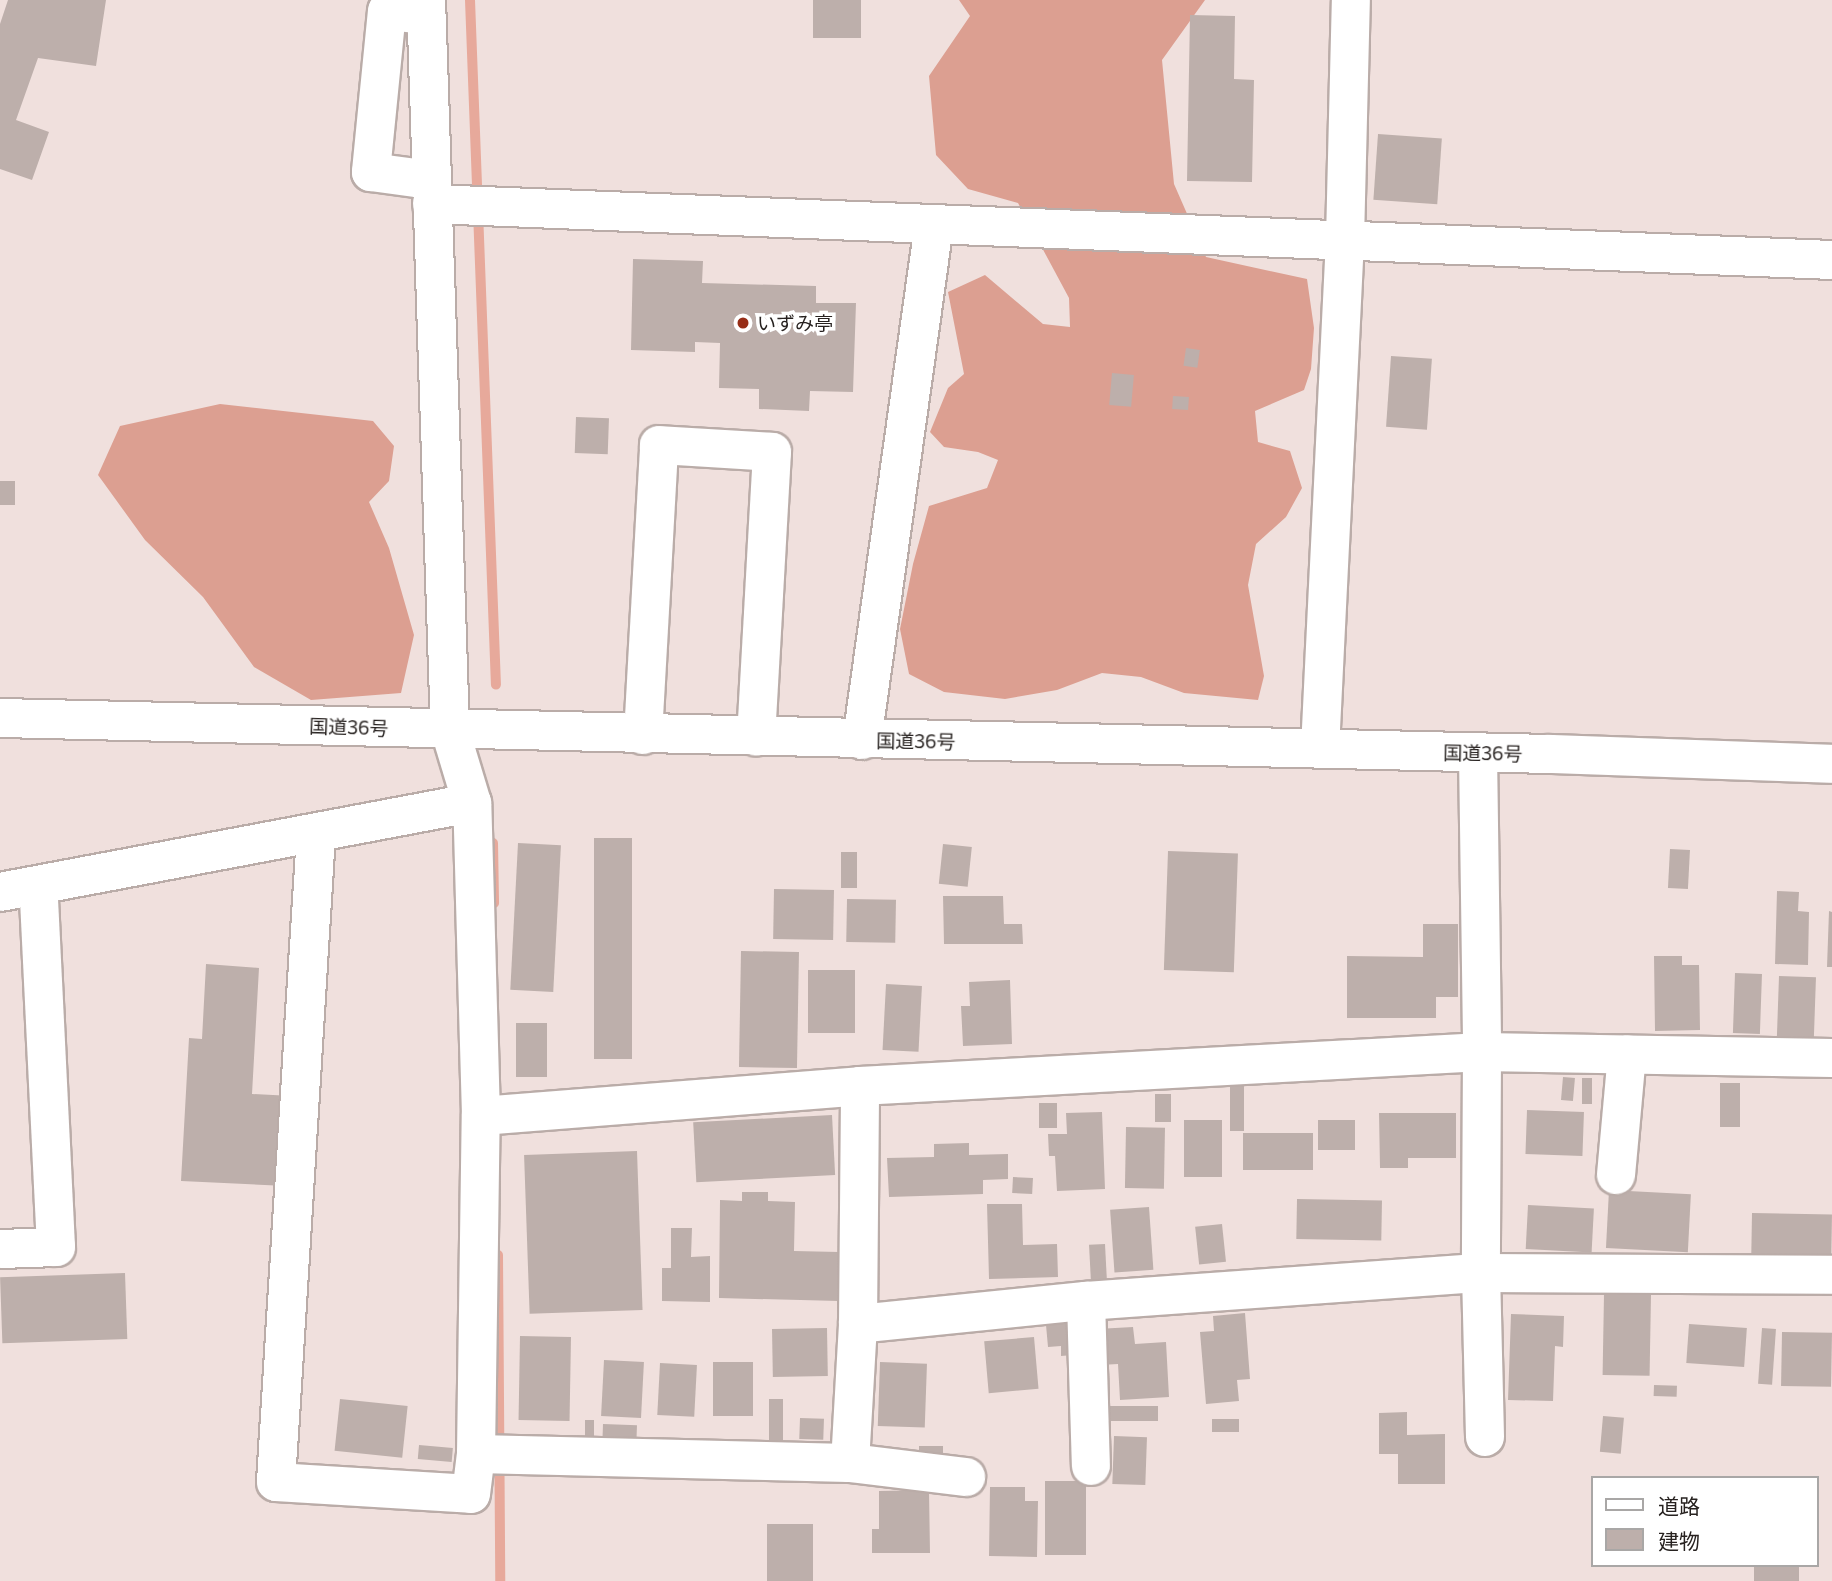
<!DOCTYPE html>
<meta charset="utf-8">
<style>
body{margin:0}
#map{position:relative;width:1832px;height:1581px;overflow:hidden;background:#f0e0dd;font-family:Commissioner,"Noto Sans JP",sans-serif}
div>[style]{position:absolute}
.forest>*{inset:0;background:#dc9f91}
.stream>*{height:10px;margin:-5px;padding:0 5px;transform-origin:5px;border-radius:5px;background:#e7a99b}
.building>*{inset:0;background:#bdafab;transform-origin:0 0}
.roads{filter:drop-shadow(2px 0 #baaca8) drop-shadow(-2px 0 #baaca8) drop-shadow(0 2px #baaca8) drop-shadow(0 -2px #baaca8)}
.minor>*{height:38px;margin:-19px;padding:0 19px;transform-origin:19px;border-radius:19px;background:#fff}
.highway>*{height:38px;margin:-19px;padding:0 19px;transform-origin:19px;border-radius:19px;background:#fff}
.dots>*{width:19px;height:19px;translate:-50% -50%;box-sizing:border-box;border:4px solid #fff;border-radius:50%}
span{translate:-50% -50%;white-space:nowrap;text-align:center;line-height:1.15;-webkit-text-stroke:7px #fff;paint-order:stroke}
.poi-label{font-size:19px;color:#272220}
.left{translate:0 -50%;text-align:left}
.street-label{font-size:19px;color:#272220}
.legend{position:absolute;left:1591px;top:1476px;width:228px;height:91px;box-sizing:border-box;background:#fff;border:2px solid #a9a7a6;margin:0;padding:9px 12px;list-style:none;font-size:21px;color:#272220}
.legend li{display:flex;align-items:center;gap:14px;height:35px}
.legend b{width:35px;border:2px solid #a9a7a6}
</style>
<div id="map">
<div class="forest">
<i style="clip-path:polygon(959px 0,1205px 0,1162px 60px,1174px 184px,1206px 257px,1307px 279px,1314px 328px,1311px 369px,1304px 390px,1255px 411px,1258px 442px,1290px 451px,1302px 488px,1286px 517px,1256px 544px,1248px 585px,1264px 676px,1258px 700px,1184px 693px,1141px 677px,1102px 673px,1057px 690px,1005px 699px,944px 692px,909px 674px,900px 629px,913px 564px,929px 506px,987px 488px,998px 460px,978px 452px,944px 447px,930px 432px,948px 388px,964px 374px,948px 292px,985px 275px,1043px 324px,1070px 327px,1069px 298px,1018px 203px,968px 189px,936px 155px,929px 76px,970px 16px)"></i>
<i style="clip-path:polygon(220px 404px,373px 421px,394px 446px,389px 481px,369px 502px,389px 548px,414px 635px,401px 693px,311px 700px,254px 667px,203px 597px,145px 540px,98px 475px,120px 426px)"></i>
</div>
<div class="stream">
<i style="left:470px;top:0;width:685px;rotate:87.83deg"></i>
<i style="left:493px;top:843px;width:60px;rotate:89deg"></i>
<i style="left:498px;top:1255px;width:326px;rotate:89.6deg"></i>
</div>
<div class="building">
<i style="clip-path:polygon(8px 0,106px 0,96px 66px,38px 58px,16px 120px,49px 132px,32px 180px,0 169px,0 24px)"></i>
<i style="left:813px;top:0;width:48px;height:38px"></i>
<i style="clip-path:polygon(1190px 15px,1235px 16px,1234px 79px,1254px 80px,1252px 182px,1187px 181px)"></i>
<i style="left:1378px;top:134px;width:64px;height:66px;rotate:4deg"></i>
<i style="clip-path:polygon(633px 259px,703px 261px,702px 283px,816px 286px,816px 303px,856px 303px,853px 392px,810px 391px,809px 411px,759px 409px,759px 389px,719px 388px,720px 343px,695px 342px,695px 352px,631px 350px)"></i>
<i style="left:1186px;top:348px;width:14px;height:18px;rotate:8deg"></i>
<i style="left:1391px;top:356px;width:41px;height:71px;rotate:4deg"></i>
<i style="left:1112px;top:373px;width:22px;height:32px;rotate:5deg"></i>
<i style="left:1173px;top:396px;width:16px;height:13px;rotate:4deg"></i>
<i style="left:576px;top:417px;width:33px;height:36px;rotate:2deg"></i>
<i style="left:0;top:481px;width:15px;height:24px"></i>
<i style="left:594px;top:838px;width:38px;height:221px"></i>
<i style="left:518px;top:843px;width:43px;height:147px;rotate:3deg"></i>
<i style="left:943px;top:844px;width:29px;height:40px;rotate:6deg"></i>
<i style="left:1670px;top:849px;width:20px;height:39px;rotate:3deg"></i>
<i style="left:1168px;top:851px;width:70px;height:119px;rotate:2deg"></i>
<i style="left:841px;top:852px;width:16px;height:36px"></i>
<i style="left:774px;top:889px;width:60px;height:50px;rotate:1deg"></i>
<i style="clip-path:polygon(1777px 891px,1799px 892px,1798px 911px,1809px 912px,1808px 965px,1775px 964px)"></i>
<i style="clip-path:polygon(943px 896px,1003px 896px,1004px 924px,1022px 924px,1023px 944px,944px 944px)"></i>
<i style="left:847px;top:899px;width:49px;height:43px;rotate:1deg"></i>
<i style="clip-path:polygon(1829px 911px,1832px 912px,1832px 967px,1827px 967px)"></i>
<i style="clip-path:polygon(1423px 924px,1458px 924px,1458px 997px,1436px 997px,1436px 1018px,1347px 1018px,1347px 956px,1423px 957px)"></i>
<i style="left:741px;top:951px;width:58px;height:116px;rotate:1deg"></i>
<i style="clip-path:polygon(1654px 956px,1682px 956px,1682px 965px,1699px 965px,1700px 1030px,1655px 1031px)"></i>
<i style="clip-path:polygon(206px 964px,259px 968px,252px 1094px,292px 1096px,286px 1186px,181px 1181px,189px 1038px,202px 1039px)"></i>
<i style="left:808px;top:970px;width:47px;height:63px"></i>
<i style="left:1735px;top:973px;width:27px;height:60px;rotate:2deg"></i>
<i style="left:1779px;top:976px;width:37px;height:62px;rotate:2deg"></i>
<i style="clip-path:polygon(1010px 980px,1012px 1044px,963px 1046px,961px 1006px,970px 1006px,969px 982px)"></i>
<i style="left:886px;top:984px;width:36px;height:66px;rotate:3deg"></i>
<i style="left:516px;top:1023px;width:31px;height:54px"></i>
<i style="left:1563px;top:1077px;width:12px;height:23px;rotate:5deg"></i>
<i style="left:1582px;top:1078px;width:10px;height:26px"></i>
<i style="left:1720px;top:1083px;width:20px;height:44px"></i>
<i style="left:1230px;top:1086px;width:14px;height:45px"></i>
<i style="left:1171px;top:1094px;width:28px;height:16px;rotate:90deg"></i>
<i style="left:1039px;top:1103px;width:18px;height:25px"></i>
<i style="left:1527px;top:1110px;width:57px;height:44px;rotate:2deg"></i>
<i style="clip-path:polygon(1102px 1112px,1105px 1189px,1057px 1191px,1055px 1156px,1049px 1156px,1048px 1134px,1067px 1134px,1066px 1113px)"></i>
<i style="clip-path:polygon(1379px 1113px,1456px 1113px,1456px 1158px,1408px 1158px,1408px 1168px,1380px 1168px)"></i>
<i style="left:832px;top:1115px;width:60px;height:139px;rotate:87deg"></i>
<i style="left:1184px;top:1120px;width:38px;height:57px"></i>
<i style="left:1318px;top:1120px;width:37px;height:30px"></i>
<i style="left:1126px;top:1127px;width:39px;height:61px;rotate:1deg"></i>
<i style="left:1243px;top:1133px;width:70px;height:37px"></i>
<i style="clip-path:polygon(969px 1143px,969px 1155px,1008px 1154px,1008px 1179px,983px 1180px,983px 1194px,889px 1197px,887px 1158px,934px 1157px,934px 1144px)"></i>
<i style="left:637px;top:1151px;width:159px;height:113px;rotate:88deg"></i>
<i style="left:1013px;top:1177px;width:20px;height:16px;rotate:3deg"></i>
<i style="left:1609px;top:1190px;width:82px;height:58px;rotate:3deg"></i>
<i style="clip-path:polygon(742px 1192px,768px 1192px,768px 1201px,795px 1202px,794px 1251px,839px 1252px,839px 1301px,719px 1298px,720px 1200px,742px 1201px)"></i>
<i style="left:1297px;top:1199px;width:85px;height:40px;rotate:1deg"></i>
<i style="clip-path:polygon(987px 1204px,1022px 1204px,1023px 1245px,1057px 1244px,1058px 1277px,989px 1279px)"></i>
<i style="left:1528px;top:1205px;width:66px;height:44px;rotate:3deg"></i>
<i style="left:1149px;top:1207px;width:63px;height:39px;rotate:86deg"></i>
<i style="left:1752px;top:1213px;width:80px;height:41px;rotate:1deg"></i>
<i style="left:1222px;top:1224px;width:38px;height:27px;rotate:84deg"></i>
<i style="clip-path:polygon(671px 1228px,692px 1228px,691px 1257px,710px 1256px,710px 1302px,662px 1301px,662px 1268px,671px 1268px)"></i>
<i style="left:1105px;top:1244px;width:38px;height:16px;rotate:87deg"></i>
<i style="left:125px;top:1273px;width:66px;height:125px;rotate:88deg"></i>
<i style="left:1604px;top:1294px;width:47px;height:81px;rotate:1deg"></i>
<i style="clip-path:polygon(1245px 1313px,1250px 1379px,1237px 1380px,1239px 1401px,1206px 1404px,1200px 1332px,1214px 1331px,1213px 1316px)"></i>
<i style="clip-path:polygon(1511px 1314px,1564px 1316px,1563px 1347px,1555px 1346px,1553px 1401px,1508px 1400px)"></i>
<i style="clip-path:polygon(1070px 1323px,1073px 1355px,1061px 1356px,1061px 1346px,1048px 1347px,1046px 1325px)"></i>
<i style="left:1689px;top:1324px;width:58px;height:39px;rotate:4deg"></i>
<i style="clip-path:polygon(1133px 1327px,1135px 1344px,1166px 1342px,1169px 1397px,1120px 1400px,1118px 1364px,1100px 1365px,1097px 1329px)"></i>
<i style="left:827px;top:1328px;width:48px;height:55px;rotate:89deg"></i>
<i style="left:1762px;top:1328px;width:14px;height:56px;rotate:4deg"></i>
<i style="left:1782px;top:1332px;width:50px;height:54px;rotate:1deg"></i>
<i style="left:520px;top:1336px;width:51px;height:84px;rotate:1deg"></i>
<i style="left:1034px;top:1337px;width:52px;height:50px;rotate:85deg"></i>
<i style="left:604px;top:1360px;width:40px;height:56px;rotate:3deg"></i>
<i style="left:713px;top:1362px;width:40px;height:54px"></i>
<i style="left:880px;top:1362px;width:47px;height:64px;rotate:2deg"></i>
<i style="left:660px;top:1363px;width:37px;height:52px;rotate:3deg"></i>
<i style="left:1654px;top:1385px;width:23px;height:11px;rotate:2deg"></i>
<i style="left:340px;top:1399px;width:68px;height:52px;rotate:6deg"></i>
<i style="left:769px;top:1399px;width:14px;height:42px"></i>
<i style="left:1158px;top:1406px;width:15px;height:53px;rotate:90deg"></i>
<i style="clip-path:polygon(1407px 1412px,1407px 1435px,1445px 1434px,1445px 1484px,1398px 1484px,1398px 1454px,1379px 1454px,1379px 1413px)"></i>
<i style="left:1603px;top:1416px;width:21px;height:36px;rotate:5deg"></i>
<i style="left:800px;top:1418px;width:24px;height:21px;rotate:2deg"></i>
<i style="left:1239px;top:1419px;width:13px;height:27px;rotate:90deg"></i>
<i style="left:585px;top:1420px;width:9px;height:17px"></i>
<i style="left:603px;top:1424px;width:34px;height:16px;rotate:2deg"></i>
<i style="left:1114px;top:1436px;width:33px;height:48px;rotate:2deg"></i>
<i style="left:419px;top:1445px;width:34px;height:14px;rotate:5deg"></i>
<i style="left:919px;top:1446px;width:24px;height:9px"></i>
<i style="left:1045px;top:1481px;width:41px;height:74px"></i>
<i style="clip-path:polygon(990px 1487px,1025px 1487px,1025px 1501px,1038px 1501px,1037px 1557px,989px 1556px)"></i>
<i style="clip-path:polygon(929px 1490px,930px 1553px,872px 1553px,872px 1529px,879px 1529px,879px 1491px)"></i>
<i style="left:767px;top:1524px;width:46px;height:57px"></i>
<i style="left:1754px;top:1565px;width:45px;height:16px"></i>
</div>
<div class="roads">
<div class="minor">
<i style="left:426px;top:15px;width:39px;rotate:-174deg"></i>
<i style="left:387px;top:11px;width:162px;rotate:95.7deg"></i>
<i style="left:371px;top:172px;width:61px;rotate:7.6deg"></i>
<i style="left:432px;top:204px;width:1401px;rotate:2.29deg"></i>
<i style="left:643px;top:735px;width:290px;rotate:-86.8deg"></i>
<i style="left:659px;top:445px;width:113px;rotate:3.5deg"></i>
<i style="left:772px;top:452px;width:285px;rotate:93.2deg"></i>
<i style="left:862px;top:740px;width:520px;rotate:-82.04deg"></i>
<i style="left:1320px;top:749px;width:510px;rotate:-87.19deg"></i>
<i style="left:1345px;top:240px;width:240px;rotate:-88.6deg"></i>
<i style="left:1478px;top:753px;width:299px;rotate:89.2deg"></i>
<i style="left:1482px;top:1052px;width:221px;rotate:90.3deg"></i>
<i style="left:1481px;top:1273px;width:164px;rotate:88.6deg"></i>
<i style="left:316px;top:835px;width:648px;rotate:93.54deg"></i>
<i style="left:276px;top:1482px;width:195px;rotate:3.5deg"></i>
<i style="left:471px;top:1494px;width:40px;rotate:-82.9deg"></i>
<i style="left:476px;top:1454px;width:338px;rotate:-89.2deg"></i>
<i style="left:481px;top:1116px;width:313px;rotate:-91.6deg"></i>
<i style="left:472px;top:803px;width:76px;rotate:-106.8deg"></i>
<i style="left:450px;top:730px;width:730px;rotate:-91.88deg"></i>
<i style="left:0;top:892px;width:480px;rotate:-10.7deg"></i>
<i style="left:481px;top:1116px;width:380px;rotate:-4.5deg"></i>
<i style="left:860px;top:1086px;width:623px;rotate:-3.13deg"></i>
<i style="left:1482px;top:1052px;width:350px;rotate:1deg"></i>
<i style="left:1616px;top:1175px;width:121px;rotate:-84.8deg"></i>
<i style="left:0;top:1249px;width:56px;rotate:-2deg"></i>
<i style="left:56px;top:1247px;width:362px;rotate:-92.8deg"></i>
<i style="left:1086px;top:1301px;width:165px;rotate:88.3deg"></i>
<i style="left:858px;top:1324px;width:229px;rotate:-5.8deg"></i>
<i style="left:1086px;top:1301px;width:396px;rotate:-4.1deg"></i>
<i style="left:1481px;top:1273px;width:351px;rotate:0.3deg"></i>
<i style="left:476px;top:1454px;width:374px;rotate:1.4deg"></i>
<i style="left:850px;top:1463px;width:139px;rotate:-86.7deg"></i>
<i style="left:858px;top:1324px;width:238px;rotate:-89.5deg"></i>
<i style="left:850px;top:1463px;width:117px;rotate:6.9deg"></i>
</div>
<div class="highway">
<i style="left:0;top:718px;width:1550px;rotate:1.33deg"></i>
<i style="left:1550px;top:754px;width:282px;rotate:2deg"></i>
</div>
</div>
<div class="dots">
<i style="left:743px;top:323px;background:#962d17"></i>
</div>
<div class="poi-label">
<span class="left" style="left:757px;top:323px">いずみ亭</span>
</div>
<div class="street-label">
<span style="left:349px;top:727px;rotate:2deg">国道36号</span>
<span style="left:916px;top:741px;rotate:1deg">国道36号</span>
<span style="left:1483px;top:753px;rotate:1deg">国道36号</span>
</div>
<ul class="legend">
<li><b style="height:9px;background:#fff"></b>道路</li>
<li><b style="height:19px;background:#bdafab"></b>建物</li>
</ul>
</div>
